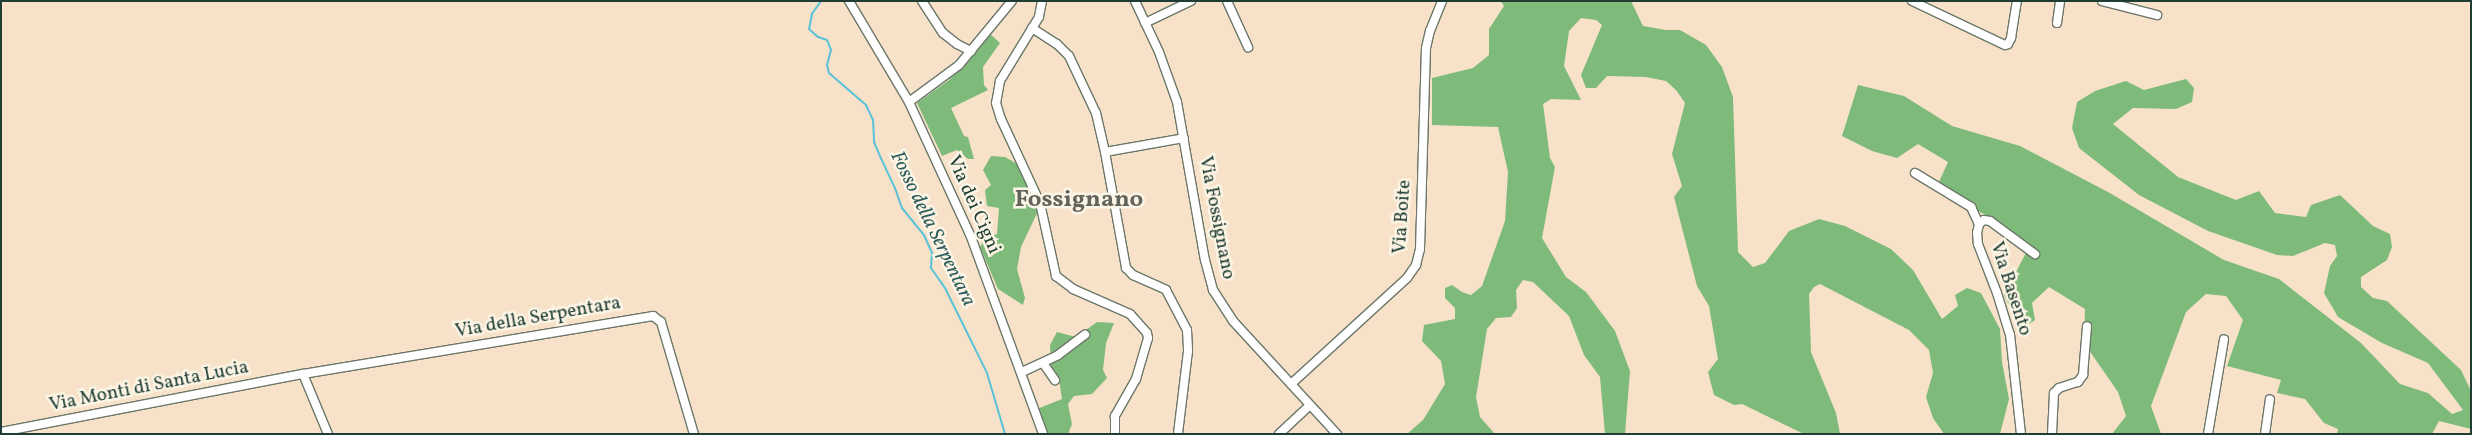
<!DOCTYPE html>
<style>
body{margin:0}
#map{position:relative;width:2472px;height:435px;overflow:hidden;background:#f7e2c9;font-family:Vollkorn,serif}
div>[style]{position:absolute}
.forest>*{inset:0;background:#7ebb7a}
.stream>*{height:2px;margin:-1px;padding:0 1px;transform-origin:1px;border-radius:1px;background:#5ac2d8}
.roads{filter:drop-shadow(1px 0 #6b7768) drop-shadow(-1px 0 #6b7768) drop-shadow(0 1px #6b7768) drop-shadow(0 -1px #6b7768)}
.minor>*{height:8px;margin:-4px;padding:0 4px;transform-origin:4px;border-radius:4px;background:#fff}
span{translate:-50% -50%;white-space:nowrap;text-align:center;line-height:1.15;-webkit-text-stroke:5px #fcf5e5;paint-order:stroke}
.street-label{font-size:19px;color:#1f3d34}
.water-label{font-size:20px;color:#2e5e5d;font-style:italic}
.district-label{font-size:24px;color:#62645c;font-weight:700}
.frame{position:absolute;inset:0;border:2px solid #1f3d34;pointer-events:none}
</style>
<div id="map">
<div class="forest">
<i style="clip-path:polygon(1501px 1px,1631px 1px,1643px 26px,1666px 30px,1680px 30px,1706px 45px,1722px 67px,1733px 97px,1738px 252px,1753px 267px,1765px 263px,1789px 231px,1819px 219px,1845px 226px,1891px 249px,1913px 270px,1942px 319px,1958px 306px,1955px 295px,1967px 288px,1981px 293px,2000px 329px,2002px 362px,2009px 399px,2000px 434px,1944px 434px,1933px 418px,1926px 397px,1933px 373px,1929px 350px,1909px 330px,1820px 284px,1814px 287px,1809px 294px,1811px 352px,1836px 413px,1840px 434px,1804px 434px,1742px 404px,1734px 405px,1714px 395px,1708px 372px,1718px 359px,1709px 306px,1697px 286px,1674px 197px,1682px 186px,1672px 154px,1685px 103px,1676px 90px,1666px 81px,1646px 77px,1607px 76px,1596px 88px,1586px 88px,1581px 75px,1602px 25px,1596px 20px,1581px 18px,1569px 31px,1564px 66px,1581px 100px,1551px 99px,1543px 104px,1550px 158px,1555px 167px,1542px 238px,1566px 277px,1586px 292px,1615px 331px,1630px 371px,1625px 434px,1605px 434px,1600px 377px,1584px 355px,1569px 316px,1533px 282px,1523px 280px,1516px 290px,1517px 308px,1511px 317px,1496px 318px,1487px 329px,1476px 397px,1480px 417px,1495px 434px,1407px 434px,1423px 420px,1445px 384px,1441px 361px,1422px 341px,1424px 325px,1455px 319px,1455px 308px,1445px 298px,1445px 288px,1452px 285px,1462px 292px,1471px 295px,1482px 286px,1505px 221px,1508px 172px,1498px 127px,1432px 125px,1432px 78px,1473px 68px,1489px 55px,1489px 29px,1504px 6px)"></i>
<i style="clip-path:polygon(990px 34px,1000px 43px,983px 67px,984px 85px,988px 90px,951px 108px,964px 136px,968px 137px,974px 159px,968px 159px,957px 150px,942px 156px,917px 103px,949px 80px,976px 52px)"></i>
<i style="clip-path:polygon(2186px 79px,2194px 88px,2192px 102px,2176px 109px,2133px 108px,2113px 124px,2178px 177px,2236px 200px,2259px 191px,2275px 213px,2306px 217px,2311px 205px,2340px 195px,2373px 226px,2390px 234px,2392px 247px,2387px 260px,2361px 277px,2361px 287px,2373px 298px,2387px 301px,2461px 370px,2471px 391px,2471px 429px,2439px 421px,2432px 434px,2337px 434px,2338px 429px,2324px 423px,2305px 399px,2277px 393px,2281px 380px,2227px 366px,2243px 320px,2226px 296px,2206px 294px,2186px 312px,2151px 406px,2161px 434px,2112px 434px,2126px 416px,2118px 392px,2084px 343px,2085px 309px,2049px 287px,2032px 303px,2035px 320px,2021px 329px,2004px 295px,2030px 245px,1938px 184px,1948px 162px,1918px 144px,1897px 158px,1872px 151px,1842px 136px,1858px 85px,1904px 96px,1952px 126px,2020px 146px,2108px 192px,2224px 260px,2279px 279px,2361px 343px,2400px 384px,2428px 393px,2452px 414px,2463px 410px,2428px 363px,2382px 343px,2338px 317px,2324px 293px,2330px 266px,2337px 256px,2335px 245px,2325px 243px,2293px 256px,2277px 255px,2208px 231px,2139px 195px,2079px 148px,2072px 128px,2077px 102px,2095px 91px,2126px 81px,2144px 90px)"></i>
<i style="clip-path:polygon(991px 156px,1005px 157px,1019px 165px,1039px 209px,1021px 247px,1017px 269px,1025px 298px,1023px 305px,998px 289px,980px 247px,985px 238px,997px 234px,999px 208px,987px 206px,985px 190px,991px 185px,983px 170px)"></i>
<i style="clip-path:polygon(1097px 322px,1114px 323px,1106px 343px,1103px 370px,1107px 378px,1092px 394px,1074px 396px,1068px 404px,1072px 424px,1068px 434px,1045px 434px,1037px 409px,1062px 399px,1059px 379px,1051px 366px,1050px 345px,1057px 332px,1076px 337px)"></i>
</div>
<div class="stream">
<i style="left:821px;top:1px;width:16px;rotate:125deg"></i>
<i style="left:812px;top:14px;width:15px;rotate:101deg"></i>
<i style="left:809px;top:29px;width:12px;rotate:42deg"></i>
<i style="left:818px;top:37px;width:9px;rotate:18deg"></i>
<i style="left:827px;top:40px;width:11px;rotate:68deg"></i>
<i style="left:831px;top:50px;width:16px;rotate:105deg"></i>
<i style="left:827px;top:65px;width:8px;rotate:76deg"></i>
<i style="left:829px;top:73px;width:49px;rotate:40.9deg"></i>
<i style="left:866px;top:105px;width:17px;rotate:65deg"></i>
<i style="left:873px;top:120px;width:22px;rotate:87deg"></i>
<i style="left:874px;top:142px;width:13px;rotate:67deg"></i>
<i style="left:879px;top:154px;width:38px;rotate:65deg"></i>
<i style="left:895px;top:188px;width:21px;rotate:71deg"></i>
<i style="left:902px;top:208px;width:35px;rotate:51deg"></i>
<i style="left:924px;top:235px;width:20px;rotate:66deg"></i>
<i style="left:932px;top:253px;width:15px;rotate:94deg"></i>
<i style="left:931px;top:268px;width:24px;rotate:55deg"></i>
<i style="left:945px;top:288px;width:95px;rotate:63.7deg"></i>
<i style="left:987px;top:373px;width:64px;rotate:73.6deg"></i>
</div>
<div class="roads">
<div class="minor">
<i style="left:849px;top:1px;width:117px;rotate:59.3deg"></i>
<i style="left:909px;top:102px;width:149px;rotate:65.3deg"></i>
<i style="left:971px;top:237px;width:210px;rotate:69.9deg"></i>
<i style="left:922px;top:1px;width:38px;rotate:57deg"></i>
<i style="left:943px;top:33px;width:18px;rotate:38deg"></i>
<i style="left:957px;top:44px;width:16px;rotate:27deg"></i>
<i style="left:1042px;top:1px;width:16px;rotate:101deg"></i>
<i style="left:1039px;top:17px;width:75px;rotate:121.4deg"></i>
<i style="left:1000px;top:81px;width:22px;rotate:100deg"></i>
<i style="left:996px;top:103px;width:17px;rotate:73deg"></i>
<i style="left:1001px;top:119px;width:93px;rotate:65.1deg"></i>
<i style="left:1040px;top:203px;width:75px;rotate:77.6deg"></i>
<i style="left:1056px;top:276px;width:21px;rotate:37deg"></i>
<i style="left:1073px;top:289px;width:62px;rotate:23.7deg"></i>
<i style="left:1130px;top:314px;width:25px;rotate:48deg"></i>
<i style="left:1147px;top:333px;width:5px;rotate:79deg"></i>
<i style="left:1148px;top:338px;width:43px;rotate:106.3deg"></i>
<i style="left:1136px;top:379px;width:43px;rotate:119.6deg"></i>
<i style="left:1115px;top:416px;width:18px;rotate:90deg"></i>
<i style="left:1135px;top:1px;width:56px;rotate:64.8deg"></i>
<i style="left:1159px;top:52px;width:53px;rotate:70.2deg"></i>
<i style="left:1177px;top:102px;width:160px;rotate:80deg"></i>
<i style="left:1205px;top:260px;width:31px;rotate:75deg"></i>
<i style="left:1213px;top:290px;width:37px;rotate:57deg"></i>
<i style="left:1233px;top:321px;width:154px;rotate:47.4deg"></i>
<i style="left:1227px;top:1px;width:51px;rotate:65.5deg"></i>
<i style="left:1912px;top:1px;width:103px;rotate:25.3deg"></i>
<i style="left:2005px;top:45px;width:3px;rotate:-18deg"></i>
<i style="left:2008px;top:44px;width:7px;rotate:-63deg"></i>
<i style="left:2011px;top:38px;width:37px;rotate:-81deg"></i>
<i style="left:2102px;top:1px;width:57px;rotate:14.3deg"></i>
<i style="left:1145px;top:23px;width:51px;rotate:-25.6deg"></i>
<i style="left:2057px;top:23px;width:22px;rotate:-82deg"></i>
<i style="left:1032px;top:28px;width:30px;rotate:33deg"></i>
<i style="left:1057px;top:44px;width:17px;rotate:45deg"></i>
<i style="left:1069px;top:56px;width:63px;rotate:64.7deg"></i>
<i style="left:1096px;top:113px;width:40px;rotate:77deg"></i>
<i style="left:1105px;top:152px;width:118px;rotate:79.7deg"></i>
<i style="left:1126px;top:268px;width:10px;rotate:45deg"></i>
<i style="left:1133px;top:275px;width:36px;rotate:24deg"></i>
<i style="left:1166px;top:290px;width:45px;rotate:62.3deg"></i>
<i style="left:1187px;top:330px;width:21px;rotate:87deg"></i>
<i style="left:1188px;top:351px;width:84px;rotate:96.9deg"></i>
<i style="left:909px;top:102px;width:62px;rotate:-36.5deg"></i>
<i style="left:959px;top:65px;width:83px;rotate:-50.4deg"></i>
<i style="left:1105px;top:152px;width:80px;rotate:-10deg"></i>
<i style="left:1915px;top:173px;width:66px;rotate:31.3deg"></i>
<i style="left:1971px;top:207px;width:19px;rotate:65deg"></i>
<i style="left:1043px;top:363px;width:21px;rotate:55deg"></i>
<i style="left:1022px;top:372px;width:40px;rotate:-25deg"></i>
<i style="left:1058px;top:355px;width:34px;rotate:-37deg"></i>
<i style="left:303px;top:374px;width:65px;rotate:67.4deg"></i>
<i style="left:1291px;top:384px;width:157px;rotate:-42.4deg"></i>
<i style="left:1407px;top:278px;width:16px;rotate:-55deg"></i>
<i style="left:1416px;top:265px;width:16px;rotate:-76deg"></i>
<i style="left:1420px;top:249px;width:201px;rotate:-88.3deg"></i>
<i style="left:1426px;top:48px;width:17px;rotate:-77deg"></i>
<i style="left:1430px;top:31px;width:32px;rotate:-68deg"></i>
<i style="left:1px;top:432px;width:308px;rotate:-10.9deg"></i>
<i style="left:303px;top:374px;width:355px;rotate:-9.4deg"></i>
<i style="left:653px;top:316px;width:10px;rotate:37deg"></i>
<i style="left:661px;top:322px;width:117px;rotate:73.6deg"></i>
<i style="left:1279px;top:434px;width:42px;rotate:-43.1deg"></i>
<i style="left:2021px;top:434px;width:100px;rotate:-96.3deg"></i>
<i style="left:2010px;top:335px;width:44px;rotate:-107.2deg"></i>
<i style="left:1997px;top:293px;width:53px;rotate:-111.2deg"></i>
<i style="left:1978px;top:244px;width:11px;rotate:-95deg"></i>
<i style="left:1977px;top:233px;width:9px;rotate:-77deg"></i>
<i style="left:1979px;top:224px;width:6px;rotate:-39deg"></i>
<i style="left:1984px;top:220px;width:6px;rotate:9deg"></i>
<i style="left:1990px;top:221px;width:56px;rotate:36.3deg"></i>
<i style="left:2052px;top:434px;width:41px;rotate:-87.2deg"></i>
<i style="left:2054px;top:393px;width:7px;rotate:-45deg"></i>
<i style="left:2059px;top:388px;width:20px;rotate:-18deg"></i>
<i style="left:2078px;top:382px;width:9px;rotate:-54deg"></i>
<i style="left:2083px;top:375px;width:49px;rotate:-85.3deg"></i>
<i style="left:2208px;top:434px;width:96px;rotate:-80.4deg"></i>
<i style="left:2265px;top:434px;width:35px;rotate:-82deg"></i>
</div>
</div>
<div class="street-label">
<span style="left:973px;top:205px;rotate:66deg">Via dei Cigni</span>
<span style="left:1403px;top:217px;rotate:-86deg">Via Boite</span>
<span style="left:1216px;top:218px;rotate:79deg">Via Fossignano</span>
<span style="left:2010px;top:289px;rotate:72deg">Via Basento</span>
<span style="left:538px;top:318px;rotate:-10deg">Via della Serpentara</span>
<span style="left:149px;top:387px;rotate:-11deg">Via Monti di Santa Lucia</span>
</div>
<div class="water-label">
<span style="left:932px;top:229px;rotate:64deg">Fosso della Serpentara</span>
</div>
<div class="district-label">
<span style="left:1079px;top:201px">Fossignano</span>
</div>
<div class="frame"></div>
</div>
